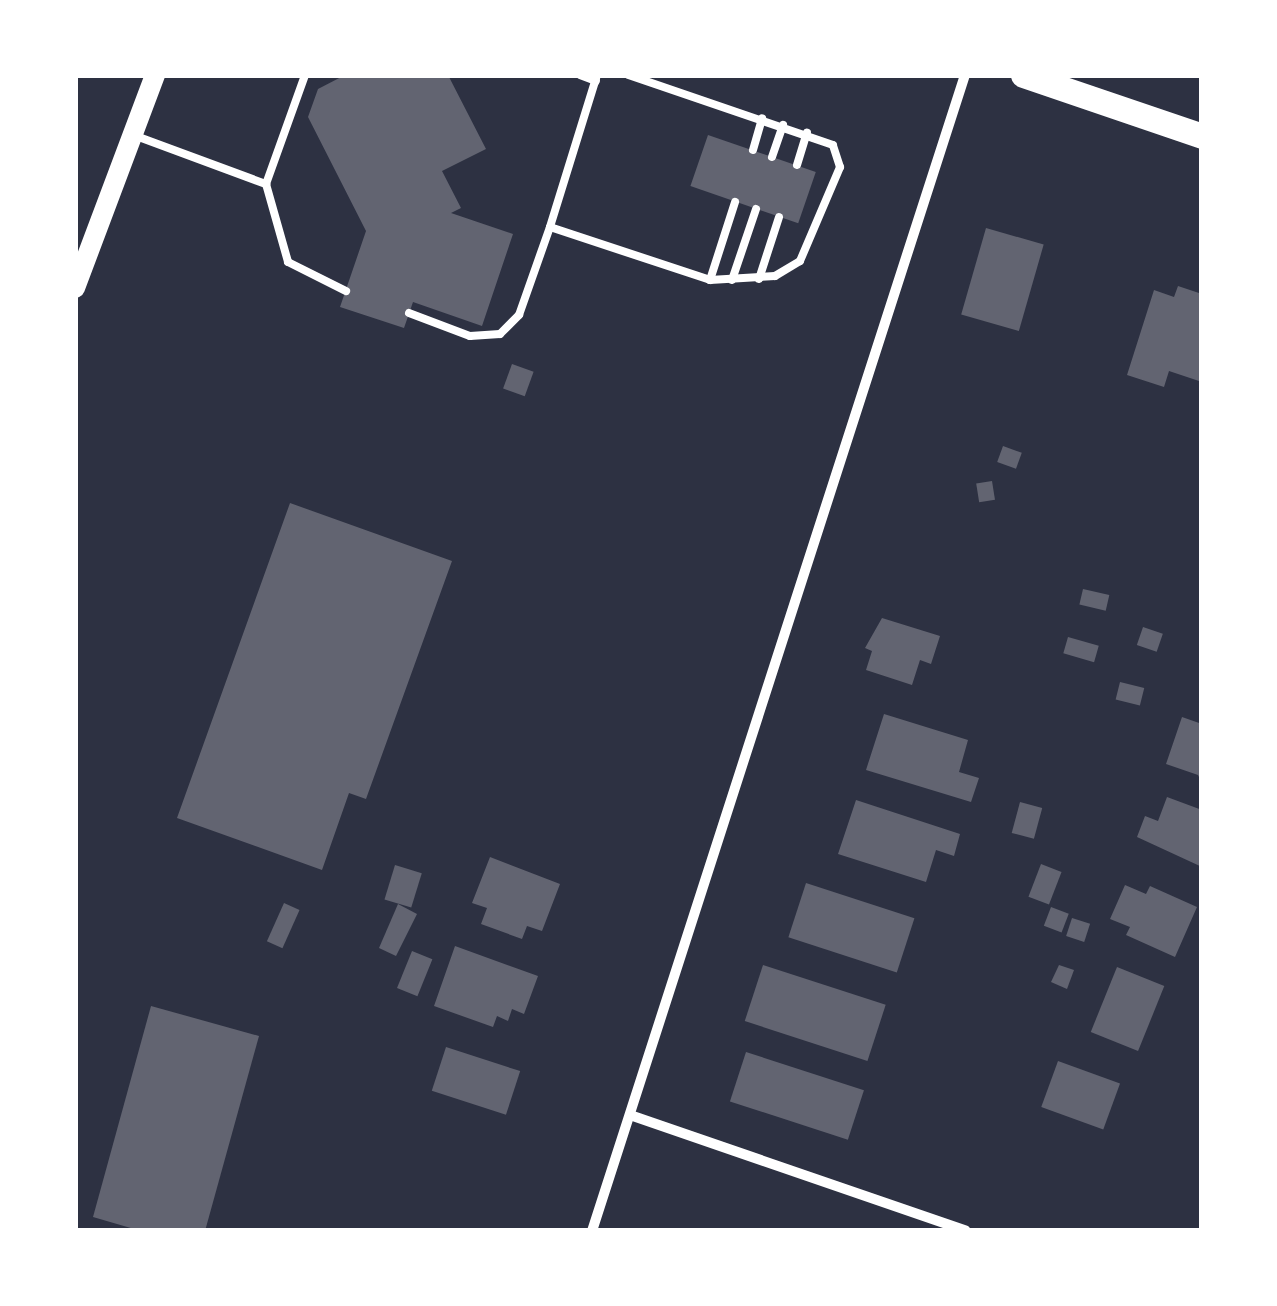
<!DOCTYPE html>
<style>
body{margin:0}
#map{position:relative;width:1277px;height:1306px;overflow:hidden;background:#2d3142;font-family:"Sofia Sans Condensed",sans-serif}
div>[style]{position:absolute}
.building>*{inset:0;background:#626471;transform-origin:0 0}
.service>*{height:8px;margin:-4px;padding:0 4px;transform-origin:4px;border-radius:4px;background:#fff}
.minor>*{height:10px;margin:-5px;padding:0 5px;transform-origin:5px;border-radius:5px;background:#fff}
.secondary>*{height:20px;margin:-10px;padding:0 10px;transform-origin:10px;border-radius:10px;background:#fff}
.primary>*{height:25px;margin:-12.5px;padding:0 12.5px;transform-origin:12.5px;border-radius:12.5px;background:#fff}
span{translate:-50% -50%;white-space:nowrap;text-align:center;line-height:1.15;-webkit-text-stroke:10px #fff;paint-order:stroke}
.frame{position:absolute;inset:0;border:78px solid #fff;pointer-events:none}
</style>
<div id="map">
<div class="building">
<i style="clip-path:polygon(345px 75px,448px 75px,486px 149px,442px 171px,461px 208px,451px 213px,513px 234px,482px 326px,413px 302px,404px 328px,340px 307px,366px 231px,308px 117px,318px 89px)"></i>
<i style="left:708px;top:135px;width:114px;height:54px;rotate:19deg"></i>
<i style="left:986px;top:228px;width:60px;height:90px;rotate:16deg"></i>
<i style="clip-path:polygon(1178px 286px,1202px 294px,1199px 381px,1169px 371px,1164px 387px,1127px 375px,1154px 290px,1174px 297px)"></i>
<i style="left:512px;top:364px;width:23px;height:26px;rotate:20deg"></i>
<i style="left:1003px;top:446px;width:20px;height:17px;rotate:20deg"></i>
<i style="left:992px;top:481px;width:19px;height:16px;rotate:81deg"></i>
<i style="clip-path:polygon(290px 503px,452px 561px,366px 799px,349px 793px,322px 870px,177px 818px)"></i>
<i style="left:1083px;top:589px;width:27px;height:16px;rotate:13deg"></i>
<i style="clip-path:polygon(882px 618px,940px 636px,931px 664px,920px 660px,912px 685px,866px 670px,872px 651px,865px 648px)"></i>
<i style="left:1143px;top:627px;width:21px;height:19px;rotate:19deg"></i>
<i style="left:1068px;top:637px;width:32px;height:17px;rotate:16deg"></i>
<i style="left:1120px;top:682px;width:25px;height:18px;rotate:14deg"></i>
<i style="clip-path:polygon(884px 714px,968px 740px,959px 772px,979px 778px,971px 802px,866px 770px)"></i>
<i style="clip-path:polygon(1182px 717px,1202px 724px,1202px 783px,1198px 775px,1166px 764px)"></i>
<i style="clip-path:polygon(1167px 797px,1202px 810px,1202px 867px,1137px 837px,1145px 816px,1158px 821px)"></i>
<i style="clip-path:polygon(856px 800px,960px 834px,954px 856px,936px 850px,926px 882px,838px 854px)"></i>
<i style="left:1020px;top:802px;width:23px;height:32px;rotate:15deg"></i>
<i style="clip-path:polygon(490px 857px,560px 884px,542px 931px,527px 926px,522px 939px,481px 924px,487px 908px,472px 903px)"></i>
<i style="left:1041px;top:864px;width:22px;height:35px;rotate:21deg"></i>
<i style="left:395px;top:865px;width:28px;height:36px;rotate:17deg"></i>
<i style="left:806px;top:883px;width:114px;height:57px;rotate:18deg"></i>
<i style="clip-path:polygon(1125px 885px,1146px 894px,1150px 886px,1197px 907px,1175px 957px,1126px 935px,1130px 927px,1110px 919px)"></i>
<i style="left:284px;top:903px;width:17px;height:42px;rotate:24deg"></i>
<i style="clip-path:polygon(398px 904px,417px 914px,396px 956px,379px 948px)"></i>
<i style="left:1051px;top:907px;width:19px;height:20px;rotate:21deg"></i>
<i style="left:1072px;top:918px;width:19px;height:19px;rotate:18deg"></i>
<i style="clip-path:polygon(455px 946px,538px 976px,524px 1014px,512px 1009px,508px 1021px,497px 1016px,493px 1027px,434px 1006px)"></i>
<i style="left:412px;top:951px;width:22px;height:40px;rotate:22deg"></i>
<i style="left:763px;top:965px;width:129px;height:59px;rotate:18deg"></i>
<i style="clip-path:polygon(1059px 965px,1074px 970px,1067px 989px,1051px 982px)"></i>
<i style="left:1117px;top:967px;width:51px;height:70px;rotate:22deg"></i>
<i style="clip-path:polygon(151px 1006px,259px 1036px,205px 1231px,141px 1231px,93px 1217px)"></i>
<i style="left:446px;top:1047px;width:78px;height:46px;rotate:18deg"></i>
<i style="left:746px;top:1052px;width:124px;height:52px;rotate:18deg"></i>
<i style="left:1058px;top:1061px;width:66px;height:49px;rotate:20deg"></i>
</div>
<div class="service">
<i style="left:580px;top:75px;width:17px;rotate:21deg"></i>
<i style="left:597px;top:75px;width:159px;rotate:107.2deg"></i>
<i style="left:550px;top:227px;width:169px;rotate:18.3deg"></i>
<i style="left:710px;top:280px;width:65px;rotate:-3.5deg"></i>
<i style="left:775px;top:276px;width:29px;rotate:-31deg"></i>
<i style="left:800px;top:261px;width:102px;rotate:-66.9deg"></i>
<i style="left:840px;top:167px;width:23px;rotate:-108deg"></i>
<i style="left:833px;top:145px;width:217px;rotate:-161.1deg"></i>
<i style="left:136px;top:136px;width:139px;rotate:20.3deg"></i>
<i style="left:266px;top:184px;width:116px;rotate:-70.3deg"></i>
<i style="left:753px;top:150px;width:33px;rotate:-74deg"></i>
<i style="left:772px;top:157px;width:34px;rotate:-71deg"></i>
<i style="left:797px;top:165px;width:34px;rotate:-73deg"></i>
<i style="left:266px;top:184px;width:81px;rotate:74.2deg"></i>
<i style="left:288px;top:262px;width:65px;rotate:26.6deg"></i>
<i style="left:759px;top:279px;width:65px;rotate:-72.1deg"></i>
<i style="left:710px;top:280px;width:82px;rotate:-72.2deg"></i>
<i style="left:732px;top:280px;width:75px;rotate:-71.3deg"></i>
<i style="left:409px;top:313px;width:65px;rotate:20.7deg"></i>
<i style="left:470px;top:336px;width:30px;rotate:-4deg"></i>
<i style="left:500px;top:334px;width:27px;rotate:-45deg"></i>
<i style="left:519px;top:315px;width:93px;rotate:-70.6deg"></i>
</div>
<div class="minor">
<i style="left:630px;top:1115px;width:355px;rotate:19deg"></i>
<i style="left:592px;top:1231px;width:1215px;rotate:-72.12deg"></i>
</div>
<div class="secondary">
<i style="left:75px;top:288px;width:228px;rotate:-69.4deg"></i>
</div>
<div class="primary">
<i style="left:1023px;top:75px;width:189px;rotate:18.8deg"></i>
</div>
<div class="frame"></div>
</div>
